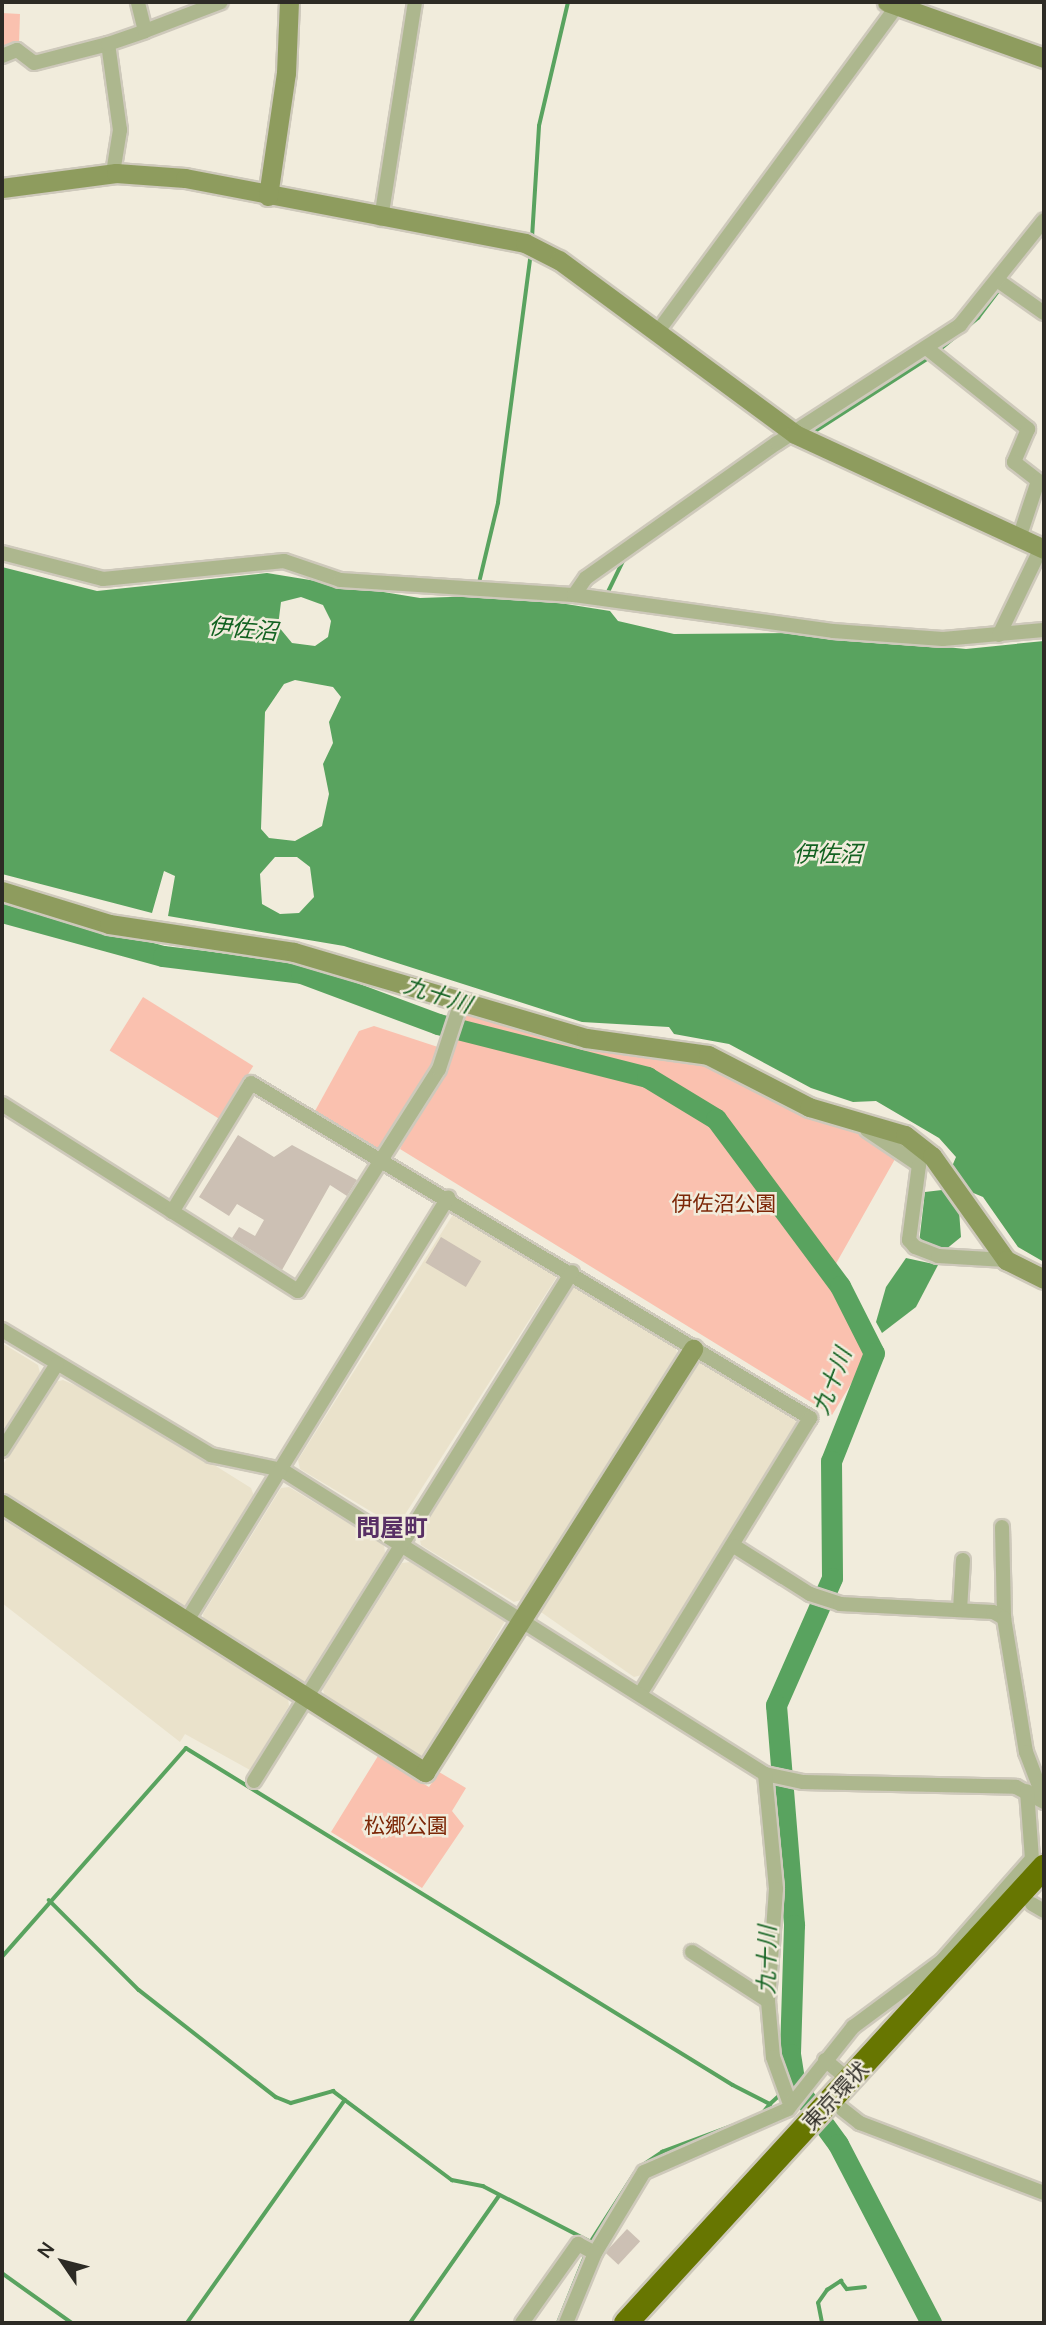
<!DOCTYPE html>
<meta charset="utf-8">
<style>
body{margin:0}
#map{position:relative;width:1046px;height:2325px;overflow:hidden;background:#f1ecdc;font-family:Manrope,"Noto Sans JP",sans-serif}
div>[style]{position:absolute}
.built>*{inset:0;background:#eae2cb}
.green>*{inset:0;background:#fac1af;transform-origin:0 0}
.water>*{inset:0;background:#59a35f}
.stream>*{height:3.5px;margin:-1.75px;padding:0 1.75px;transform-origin:1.75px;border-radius:1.75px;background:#59a35f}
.river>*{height:21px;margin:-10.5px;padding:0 10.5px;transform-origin:10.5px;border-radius:10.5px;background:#59a35f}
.building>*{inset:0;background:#ccc0b4;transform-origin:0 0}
.roads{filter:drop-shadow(2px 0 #cec9bb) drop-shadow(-2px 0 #cec9bb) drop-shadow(0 2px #cec9bb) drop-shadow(0 -2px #cec9bb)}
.street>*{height:14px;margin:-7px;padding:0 7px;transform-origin:7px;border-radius:7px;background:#adb78e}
.secondary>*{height:19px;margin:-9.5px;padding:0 9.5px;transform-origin:9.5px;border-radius:9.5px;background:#8e9c5e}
.highway>*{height:24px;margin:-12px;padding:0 12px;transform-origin:12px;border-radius:12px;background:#677601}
span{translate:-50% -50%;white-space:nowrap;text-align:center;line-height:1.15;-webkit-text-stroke:5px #f1ecdc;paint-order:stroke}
.park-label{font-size:21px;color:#7c2707}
.street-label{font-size:21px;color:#2d2b25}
.water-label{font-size:23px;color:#136221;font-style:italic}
.quarter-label{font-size:24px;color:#582f65;font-weight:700}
.frame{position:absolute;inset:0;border:4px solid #2d2b25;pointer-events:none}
.north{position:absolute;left:28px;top:2227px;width:70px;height:70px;-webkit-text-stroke:5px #f1ecdc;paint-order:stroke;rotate:305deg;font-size:19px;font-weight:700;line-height:28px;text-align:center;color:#2d2b25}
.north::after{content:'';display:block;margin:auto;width:24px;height:32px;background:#2d2b25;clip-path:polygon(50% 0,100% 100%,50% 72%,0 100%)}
</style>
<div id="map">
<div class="built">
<i style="clip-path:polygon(461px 1211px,555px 1269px,556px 1278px,397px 1527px,300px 1469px,298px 1460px,454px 1213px)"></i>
<i style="clip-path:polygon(581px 1286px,675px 1345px,677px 1353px,521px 1600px,514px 1602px,421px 1545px,419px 1535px,573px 1288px)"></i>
<i style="clip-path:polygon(2px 1343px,38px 1365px,40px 1373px,2px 1432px)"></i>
<i style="clip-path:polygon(702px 1361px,795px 1418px,797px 1428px,642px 1675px,634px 1677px,538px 1610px,693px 1363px)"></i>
<i style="clip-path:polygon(63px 1380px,112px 1401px,251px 1488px,254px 1496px,187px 1605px,177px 1608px,2px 1497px,2px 1466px,55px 1382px)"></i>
<i style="clip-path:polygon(289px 1487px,384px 1545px,385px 1553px,305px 1681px,297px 1682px,204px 1623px,203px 1614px,281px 1488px)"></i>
<i style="clip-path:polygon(2px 1519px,288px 1698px,289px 1706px,250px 1770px,185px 1734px,180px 1742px,2px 1603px)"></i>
<i style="clip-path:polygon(410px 1562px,505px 1621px,426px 1755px,418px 1757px,325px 1698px,323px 1689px,402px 1563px)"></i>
</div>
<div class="green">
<i style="clip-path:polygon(2px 13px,20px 14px,19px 44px,2px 52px)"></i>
<i style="left:143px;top:997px;width:130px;height:63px;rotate:32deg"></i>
<i style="clip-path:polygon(466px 1009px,701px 1057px,899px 1152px,829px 1276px,858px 1324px,868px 1356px,832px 1415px,400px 1149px)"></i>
<i style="clip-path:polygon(374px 1026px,444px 1049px,385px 1146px,375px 1149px,315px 1111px,359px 1031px)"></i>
<i style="clip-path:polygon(378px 1756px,429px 1787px,439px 1772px,466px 1788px,452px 1811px,464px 1826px,422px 1888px,331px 1832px)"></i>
</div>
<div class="water">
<i style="clip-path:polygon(evenodd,2px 567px,97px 591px,267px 573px,420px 598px,509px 595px,610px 611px,618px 621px,674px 634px,800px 633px,966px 649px,1044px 641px,1044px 1262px,1018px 1247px,983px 1197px,971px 1192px,959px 1211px,961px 1237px,945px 1250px,919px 1243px,925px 1192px,942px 1190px,956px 1157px,939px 1138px,876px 1101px,853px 1102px,811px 1088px,729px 1044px,674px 1034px,669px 1027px,582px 1022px,344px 946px,168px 916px,175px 876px,164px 871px,152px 913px,2px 874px,2px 567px,301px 597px,323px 605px,331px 621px,328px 637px,315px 646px,292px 643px,278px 626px,281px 602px,301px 597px,2px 567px,295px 680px,333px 687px,341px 697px,329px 722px,333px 743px,323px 764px,329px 794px,322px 826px,295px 841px,269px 838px,261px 829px,265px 712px,284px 684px,295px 680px,2px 567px,275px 857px,297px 857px,310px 867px,314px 897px,299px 913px,280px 914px,262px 904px,260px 874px,275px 857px)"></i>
<i style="clip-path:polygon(906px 1258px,938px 1265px,916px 1307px,882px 1333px,876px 1322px,886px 1287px)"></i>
</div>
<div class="stream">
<i style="left:532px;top:238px;width:112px;rotate:-86.4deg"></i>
<i style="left:539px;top:126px;width:127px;rotate:-76.8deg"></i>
<i style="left:1005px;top:281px;width:17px;rotate:-54deg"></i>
<i style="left:938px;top:351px;width:52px;rotate:-39.5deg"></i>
<i style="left:978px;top:318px;width:39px;rotate:-53deg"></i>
<i style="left:812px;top:433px;width:143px;rotate:-32.7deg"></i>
<i style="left:479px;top:583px;width:82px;rotate:-76.6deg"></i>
<i style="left:498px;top:503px;width:253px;rotate:-82.5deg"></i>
<i style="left:607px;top:594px;width:41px;rotate:-64.1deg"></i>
<i style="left:49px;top:1900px;width:127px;rotate:45deg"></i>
<i style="left:139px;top:1990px;width:174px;rotate:38deg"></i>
<i style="left:276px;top:2097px;width:16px;rotate:22deg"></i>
<i style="left:291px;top:2103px;width:44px;rotate:-15.9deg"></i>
<i style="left:333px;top:2091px;width:149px;rotate:36.8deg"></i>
<i style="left:452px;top:2180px;width:32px;rotate:11deg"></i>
<i style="left:483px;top:2186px;width:122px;rotate:27.4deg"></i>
<i style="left:2px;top:1957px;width:278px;rotate:-48.6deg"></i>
<i style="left:186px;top:1748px;width:642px;rotate:31.64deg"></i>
<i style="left:733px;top:2085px;width:42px;rotate:27.2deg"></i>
<i style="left:770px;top:2104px;width:15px;rotate:-42deg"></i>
<i style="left:761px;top:2115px;width:14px;rotate:-51deg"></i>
<i style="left:640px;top:2167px;width:27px;rotate:-34deg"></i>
<i style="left:662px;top:2152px;width:80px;rotate:-20.5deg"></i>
<i style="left:590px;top:2243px;width:83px;rotate:-57.3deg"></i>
<i style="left:2px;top:2273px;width:86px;rotate:35.5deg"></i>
<i style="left:187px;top:2323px;width:273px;rotate:-54.7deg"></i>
<i style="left:410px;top:2323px;width:155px;rotate:-55deg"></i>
<i style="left:558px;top:2323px;width:74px;rotate:-67.9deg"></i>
<i style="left:822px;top:2323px;width:20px;rotate:-101deg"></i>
<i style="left:818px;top:2303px;width:16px;rotate:-55deg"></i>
<i style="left:827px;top:2290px;width:17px;rotate:-33deg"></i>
<i style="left:841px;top:2281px;width:10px;rotate:53deg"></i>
<i style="left:847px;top:2289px;width:18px;rotate:-6deg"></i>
</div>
<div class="river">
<i style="left:2px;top:912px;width:167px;rotate:15.3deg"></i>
<i style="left:163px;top:956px;width:139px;rotate:7deg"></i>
<i style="left:301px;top:973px;width:146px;rotate:20.4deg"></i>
<i style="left:438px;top:1024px;width:216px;rotate:14.2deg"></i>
<i style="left:647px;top:1077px;width:81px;rotate:31.3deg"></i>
<i style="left:716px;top:1119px;width:208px;rotate:53.4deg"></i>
<i style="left:840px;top:1286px;width:75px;rotate:63.1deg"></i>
<i style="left:874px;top:1353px;width:116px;rotate:111.7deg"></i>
<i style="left:831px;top:1461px;width:117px;rotate:89.5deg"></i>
<i style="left:832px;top:1578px;width:139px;rotate:113.8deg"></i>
<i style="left:776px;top:1705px;width:221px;rotate:85.3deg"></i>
<i style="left:794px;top:1925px;width:129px;rotate:91.8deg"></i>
<i style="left:790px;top:2054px;width:31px;rotate:81deg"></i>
<i style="left:795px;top:2085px;width:73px;rotate:53.9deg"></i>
<i style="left:838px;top:2144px;width:202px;rotate:62.5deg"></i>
</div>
<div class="building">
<i style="clip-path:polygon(238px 1135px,274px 1157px,292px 1145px,357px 1180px,347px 1196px,330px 1185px,282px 1270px,232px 1238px,239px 1227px,255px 1236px,264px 1220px,237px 1204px,229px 1216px,199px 1197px)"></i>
<i style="left:441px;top:1237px;width:47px;height:30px;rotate:31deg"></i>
<i style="left:627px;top:2229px;width:18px;height:32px;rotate:43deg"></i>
</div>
<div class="roads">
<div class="street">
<i style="left:145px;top:31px;width:81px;rotate:-20.9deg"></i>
<i style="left:2px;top:56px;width:16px;rotate:-22deg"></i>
<i style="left:17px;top:50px;width:21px;rotate:37deg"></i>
<i style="left:34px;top:63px;width:76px;rotate:-14.4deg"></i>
<i style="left:113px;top:173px;width:44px;rotate:-80.8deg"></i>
<i style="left:120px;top:130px;width:87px;rotate:-97.9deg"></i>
<i style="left:108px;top:44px;width:39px;rotate:-19deg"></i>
<i style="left:145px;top:31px;width:30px;rotate:-104deg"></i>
<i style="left:381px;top:219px;width:220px;rotate:-81.1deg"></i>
<i style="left:997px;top:280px;width:57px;rotate:35.1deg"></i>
<i style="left:656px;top:334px;width:407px;rotate:-53.7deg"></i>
<i style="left:929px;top:350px;width:127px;rotate:38.6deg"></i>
<i style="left:1028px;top:429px;width:36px;rotate:113deg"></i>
<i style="left:1014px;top:462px;width:31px;rotate:38deg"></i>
<i style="left:1038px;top:481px;width:60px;rotate:108.4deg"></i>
<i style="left:2px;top:553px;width:104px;rotate:14.4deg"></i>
<i style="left:103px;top:579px;width:182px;rotate:-5.7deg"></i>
<i style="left:284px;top:561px;width:59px;rotate:18.7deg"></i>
<i style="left:340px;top:580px;width:234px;rotate:3.7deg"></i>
<i style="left:574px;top:595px;width:261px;rotate:7.9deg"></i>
<i style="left:833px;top:631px;width:110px;rotate:4.2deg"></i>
<i style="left:943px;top:639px;width:101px;rotate:-5.1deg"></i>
<i style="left:574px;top:595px;width:21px;rotate:-55deg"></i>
<i style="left:586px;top:578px;width:234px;rotate:-35.3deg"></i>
<i style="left:777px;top:443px;width:218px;rotate:-32.8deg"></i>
<i style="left:960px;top:325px;width:134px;rotate:-51.3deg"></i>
<i style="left:999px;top:635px;width:97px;rotate:-64.2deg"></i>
<i style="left:2px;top:1104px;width:350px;rotate:32.3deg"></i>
<i style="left:298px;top:1291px;width:263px;rotate:-57.6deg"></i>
<i style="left:439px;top:1069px;width:71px;rotate:-71.8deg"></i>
<i style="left:867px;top:1130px;width:63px;rotate:33.9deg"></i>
<i style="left:919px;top:1165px;width:76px;rotate:97.6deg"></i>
<i style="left:909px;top:1240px;width:9px;rotate:49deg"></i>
<i style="left:915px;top:1247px;width:25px;rotate:21deg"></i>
<i style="left:938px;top:1256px;width:68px;rotate:3.4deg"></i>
<i style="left:172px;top:1212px;width:151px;rotate:-58.5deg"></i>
<i style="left:251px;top:1083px;width:652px;rotate:30.93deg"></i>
<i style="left:810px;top:1418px;width:324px;rotate:121.6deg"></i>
<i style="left:2px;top:1330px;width:244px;rotate:30.9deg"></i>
<i style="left:211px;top:1455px;width:73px;rotate:11.9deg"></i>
<i style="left:282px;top:1470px;width:571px;rotate:32.19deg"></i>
<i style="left:765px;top:1774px;width:39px;rotate:12deg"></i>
<i style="left:803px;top:1782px;width:213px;rotate:1.3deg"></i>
<i style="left:1016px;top:1787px;width:32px;rotate:28deg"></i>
<i style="left:2px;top:1450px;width:102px;rotate:-57.4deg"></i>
<i style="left:1002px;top:1527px;width:91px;rotate:88.7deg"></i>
<i style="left:734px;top:1546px;width:90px;rotate:32.3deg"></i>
<i style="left:810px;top:1594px;width:32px;rotate:18deg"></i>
<i style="left:840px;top:1604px;width:153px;rotate:3deg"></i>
<i style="left:993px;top:1612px;width:13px;rotate:29deg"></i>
<i style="left:1004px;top:1618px;width:136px;rotate:80.7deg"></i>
<i style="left:1026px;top:1752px;width:50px;rotate:69deg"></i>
<i style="left:960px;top:1610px;width:50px;rotate:-86.6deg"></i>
<i style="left:186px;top:1622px;width:499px;rotate:-58.3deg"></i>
<i style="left:765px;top:1774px;width:116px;rotate:84.5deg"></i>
<i style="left:776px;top:1889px;width:112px;rotate:94.1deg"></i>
<i style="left:768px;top:2001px;width:56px;rotate:84.9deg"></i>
<i style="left:773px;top:2057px;width:50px;rotate:70.1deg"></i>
<i style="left:254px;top:1781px;width:600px;rotate:-58deg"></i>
<i style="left:1032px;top:1904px;width:14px;rotate:30deg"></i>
<i style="left:692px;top:1952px;width:90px;rotate:32.8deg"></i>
<i style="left:825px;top:2060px;width:31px;rotate:40deg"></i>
<i style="left:842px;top:2109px;width:23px;rotate:38deg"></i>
<i style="left:860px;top:2123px;width:197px;rotate:20.8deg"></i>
<i style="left:522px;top:2323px;width:97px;rotate:-54.7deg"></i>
<i style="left:578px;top:2244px;width:19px;rotate:28deg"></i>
<i style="left:595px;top:2253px;width:95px;rotate:-58.8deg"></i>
<i style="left:644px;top:2172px;width:157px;rotate:-23.6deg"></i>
<i style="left:788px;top:2109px;width:105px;rotate:-51.6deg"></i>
<i style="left:853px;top:2027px;width:111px;rotate:-36.6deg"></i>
<i style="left:942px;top:1961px;width:136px;rotate:-48.6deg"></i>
<i style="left:1032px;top:1859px;width:68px;rotate:-94.2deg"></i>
<i style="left:566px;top:2323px;width:76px;rotate:-67.5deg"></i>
</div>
<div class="secondary">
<i style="left:887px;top:2px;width:167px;rotate:19.6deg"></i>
<i style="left:2px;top:188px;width:115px;rotate:-7.5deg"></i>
<i style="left:116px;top:173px;width:69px;rotate:4.1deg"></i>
<i style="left:185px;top:178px;width:346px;rotate:10.8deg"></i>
<i style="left:525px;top:243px;width:38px;rotate:27deg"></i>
<i style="left:559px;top:260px;width:293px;rotate:36.4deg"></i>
<i style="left:795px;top:434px;width:274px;rotate:24.8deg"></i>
<i style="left:268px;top:196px;width:124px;rotate:-81.7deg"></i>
<i style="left:286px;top:73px;width:71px;rotate:-87.6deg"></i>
<i style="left:2px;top:891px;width:112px;rotate:17.1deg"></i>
<i style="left:109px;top:924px;width:187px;rotate:8.6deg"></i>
<i style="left:294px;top:952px;width:304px;rotate:16.4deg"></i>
<i style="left:586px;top:1038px;width:123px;rotate:7.9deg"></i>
<i style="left:708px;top:1055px;width:114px;rotate:27.2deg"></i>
<i style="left:809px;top:1107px;width:100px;rotate:16.3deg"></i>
<i style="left:905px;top:1135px;width:34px;rotate:38deg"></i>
<i style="left:932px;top:1156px;width:128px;rotate:54.6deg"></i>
<i style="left:1006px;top:1260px;width:42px;rotate:26.6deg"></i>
<i style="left:2px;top:1504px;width:501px;rotate:32.36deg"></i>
<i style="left:425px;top:1772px;width:501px;rotate:-57.64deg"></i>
</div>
<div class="highway">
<i style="left:626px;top:2323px;width:619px;rotate:-47.49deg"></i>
</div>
</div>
<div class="park-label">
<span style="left:724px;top:1203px">伊佐沼公園</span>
<span style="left:406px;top:1825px">松郷公園</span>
</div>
<div class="street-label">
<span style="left:835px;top:2095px;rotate:-47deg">東京環状</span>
</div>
<div class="water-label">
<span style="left:243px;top:628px;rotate:5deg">伊佐沼</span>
<span style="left:828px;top:853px">伊佐沼</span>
<span style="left:438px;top:994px;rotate:18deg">九十川</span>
<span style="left:831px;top:1381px;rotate:-69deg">九十川</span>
<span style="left:766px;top:1960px;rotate:-89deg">九十川</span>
</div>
<div class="quarter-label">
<span style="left:392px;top:1527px">問屋町</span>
</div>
<div class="frame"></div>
<div class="north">N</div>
</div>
